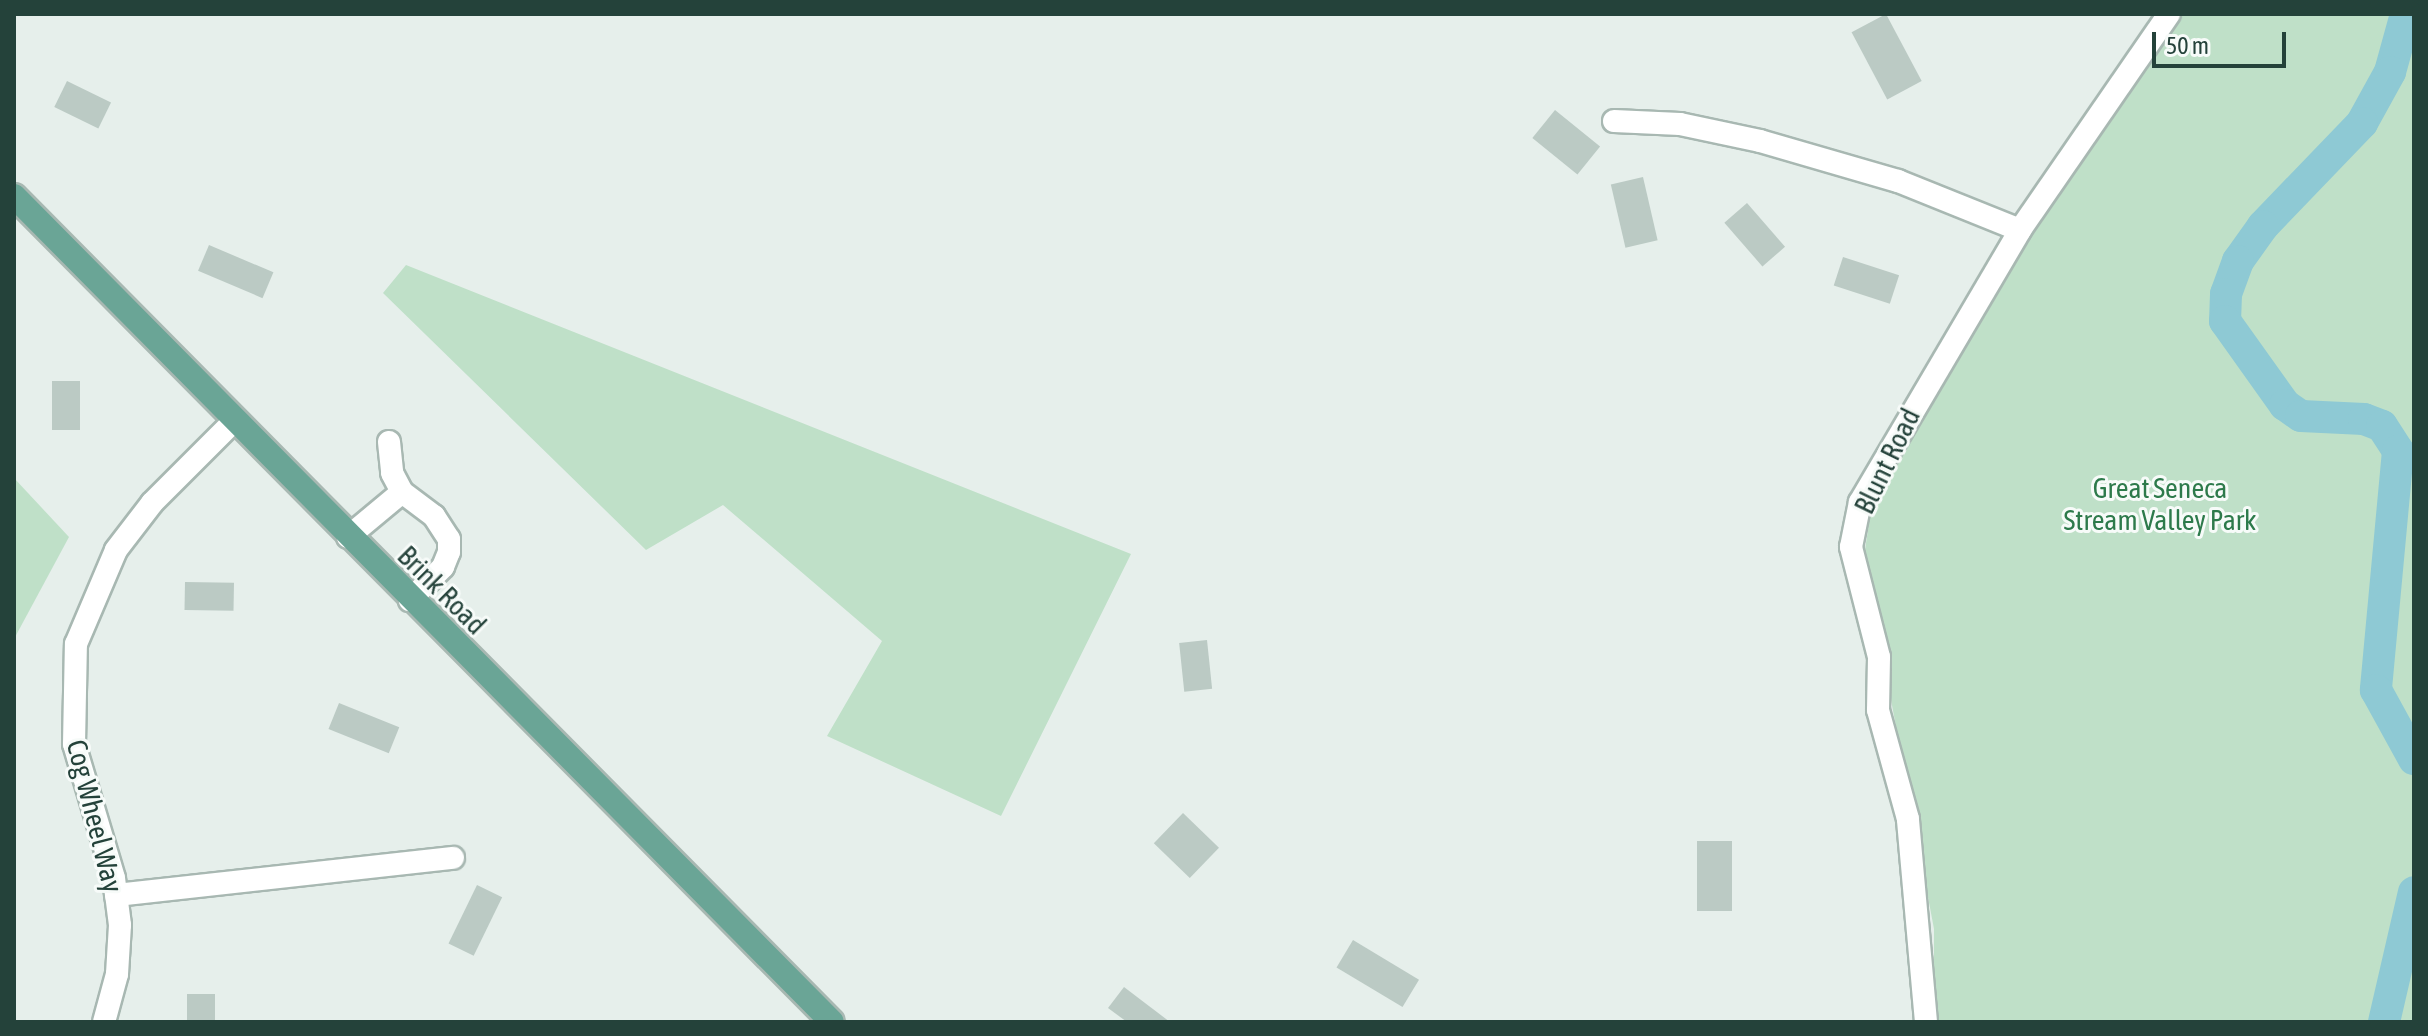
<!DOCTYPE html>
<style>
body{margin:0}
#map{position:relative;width:2428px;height:1036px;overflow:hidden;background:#e6efeb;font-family:"Asap Condensed",sans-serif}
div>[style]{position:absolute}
.green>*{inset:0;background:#bfe0c8}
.river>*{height:32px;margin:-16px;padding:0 16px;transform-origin:16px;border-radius:16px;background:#8ec9d4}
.building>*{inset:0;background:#bbcac4;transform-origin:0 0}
.roads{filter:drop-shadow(2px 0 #a8b8b2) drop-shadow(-2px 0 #a8b8b2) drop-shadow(0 2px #a8b8b2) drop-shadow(0 -2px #a8b8b2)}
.minor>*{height:22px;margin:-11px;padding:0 11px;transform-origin:11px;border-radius:11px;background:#fff}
.major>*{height:24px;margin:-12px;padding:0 12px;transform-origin:12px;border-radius:12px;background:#6aa596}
span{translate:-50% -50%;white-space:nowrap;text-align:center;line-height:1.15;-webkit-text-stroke:6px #f7fbf9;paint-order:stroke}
.street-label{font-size:28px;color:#24423a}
.park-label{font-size:28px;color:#2d7a4b}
.frame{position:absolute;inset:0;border:16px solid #24423a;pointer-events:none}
.scale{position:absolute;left:2152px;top:32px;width:134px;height:36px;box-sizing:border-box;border:4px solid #24423a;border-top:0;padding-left:10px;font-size:24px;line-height:28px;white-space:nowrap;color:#24423a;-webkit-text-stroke:6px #f7fbf9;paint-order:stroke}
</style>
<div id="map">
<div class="green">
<i style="clip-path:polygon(2176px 14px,2414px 14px,2414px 1022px,1934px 1022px,1934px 929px,1864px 556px,1872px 504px,1896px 466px,1894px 454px,1967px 327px)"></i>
<i style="clip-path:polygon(406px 265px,1131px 554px,1001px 816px,827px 736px,882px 641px,723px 505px,646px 550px,383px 293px)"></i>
<i style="clip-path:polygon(14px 478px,69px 537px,14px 639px)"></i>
</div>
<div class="river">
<i style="left:2406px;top:14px;width:60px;rotate:105.4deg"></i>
<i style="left:2390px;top:72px;width:58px;rotate:118.8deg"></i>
<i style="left:2362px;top:123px;width:143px;rotate:133.9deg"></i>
<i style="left:2263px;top:226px;width:43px;rotate:125.5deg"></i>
<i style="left:2238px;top:261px;width:35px;rotate:110deg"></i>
<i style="left:2226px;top:294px;width:27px;rotate:92deg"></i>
<i style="left:2225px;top:321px;width:103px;rotate:54.5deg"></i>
<i style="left:2285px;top:405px;width:19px;rotate:35deg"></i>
<i style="left:2301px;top:416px;width:63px;rotate:2.7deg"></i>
<i style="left:2364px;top:419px;width:19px;rotate:21deg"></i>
<i style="left:2382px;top:426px;width:30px;rotate:57deg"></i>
<i style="left:2398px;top:451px;width:240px;rotate:95.3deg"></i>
<i style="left:2376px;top:690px;width:79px;rotate:61.2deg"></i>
<i style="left:2384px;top:1022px;width:133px;rotate:-77deg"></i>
</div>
<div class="building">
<i style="left:1886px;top:14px;width:76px;height:39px;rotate:62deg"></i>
<i style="left:67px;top:81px;width:49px;height:29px;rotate:26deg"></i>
<i style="left:1555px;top:110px;width:58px;height:36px;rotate:39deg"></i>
<i style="left:1643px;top:177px;width:65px;height:33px;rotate:77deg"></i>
<i style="left:1747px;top:203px;width:58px;height:30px;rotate:49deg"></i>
<i style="left:209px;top:245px;width:70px;height:28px;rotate:23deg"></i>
<i style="left:1843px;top:257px;width:59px;height:30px;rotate:18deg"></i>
<i style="left:52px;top:381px;width:28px;height:49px"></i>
<i style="left:185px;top:582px;width:49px;height:28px;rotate:1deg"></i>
<i style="left:1207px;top:640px;width:49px;height:28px;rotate:84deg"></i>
<i style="left:339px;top:703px;width:65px;height:28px;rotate:22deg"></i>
<i style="left:1183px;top:813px;width:50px;height:42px;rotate:44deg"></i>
<i style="left:1697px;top:841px;width:35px;height:70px"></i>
<i style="left:477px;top:885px;width:28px;height:65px;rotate:26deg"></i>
<i style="left:1353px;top:940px;width:77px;height:32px;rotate:31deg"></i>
<i style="clip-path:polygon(1124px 987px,1170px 1022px,1127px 1022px,1108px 1008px)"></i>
<i style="left:187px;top:994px;width:28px;height:28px"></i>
</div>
<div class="roads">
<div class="minor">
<i style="left:1614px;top:121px;width:66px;rotate:2.6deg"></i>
<i style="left:1680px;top:124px;width:82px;rotate:12deg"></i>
<i style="left:1760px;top:141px;width:144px;rotate:16.2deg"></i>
<i style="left:1898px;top:181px;width:131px;rotate:21.9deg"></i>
<i style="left:389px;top:442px;width:31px;rotate:84deg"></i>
<i style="left:392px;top:473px;width:21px;rotate:62deg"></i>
<i style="left:348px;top:537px;width:70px;rotate:-39.8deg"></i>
<i style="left:402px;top:492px;width:40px;rotate:37deg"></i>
<i style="left:434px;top:516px;width:27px;rotate:57deg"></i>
<i style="left:449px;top:539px;width:13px;rotate:90deg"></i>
<i style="left:449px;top:552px;width:16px;rotate:112deg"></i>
<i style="left:443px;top:567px;width:47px;rotate:135deg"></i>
<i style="left:116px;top:895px;width:339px;rotate:-6.3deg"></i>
<i style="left:104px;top:1022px;width:50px;rotate:-74.8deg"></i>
<i style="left:117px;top:974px;width:49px;rotate:-86.5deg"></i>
<i style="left:120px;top:925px;width:47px;rotate:-97.3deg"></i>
<i style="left:114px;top:878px;width:140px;rotate:-106.6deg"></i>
<i style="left:74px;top:744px;width:100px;rotate:-88.9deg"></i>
<i style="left:76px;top:644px;width:102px;rotate:-66.9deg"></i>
<i style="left:116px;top:550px;width:59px;rotate:-52.5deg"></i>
<i style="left:152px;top:503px;width:115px;rotate:-45deg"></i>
<i style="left:1926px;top:1022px;width:204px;rotate:-95.1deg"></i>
<i style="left:1908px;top:819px;width:113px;rotate:-105.4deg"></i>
<i style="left:1878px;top:710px;width:53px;rotate:-88.9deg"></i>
<i style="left:1879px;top:657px;width:114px;rotate:-104.3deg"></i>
<i style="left:1851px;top:547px;width:46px;rotate:-78.7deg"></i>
<i style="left:1860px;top:502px;width:316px;rotate:-59.5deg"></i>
<i style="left:2020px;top:230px;width:262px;rotate:-55.4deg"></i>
</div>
<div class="major">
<i style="left:14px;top:196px;width:1162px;rotate:45.28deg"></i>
</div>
</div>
<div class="street-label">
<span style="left:1887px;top:461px;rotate:-64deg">Blunt Road</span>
<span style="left:442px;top:590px;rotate:45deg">Brink Road</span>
<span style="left:95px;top:816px;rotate:76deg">Cog Wheel Way</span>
</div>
<div class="park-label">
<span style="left:2160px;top:504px">Great Seneca<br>Stream Valley Park</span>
</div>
<div class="frame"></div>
<div class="scale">50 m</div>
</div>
